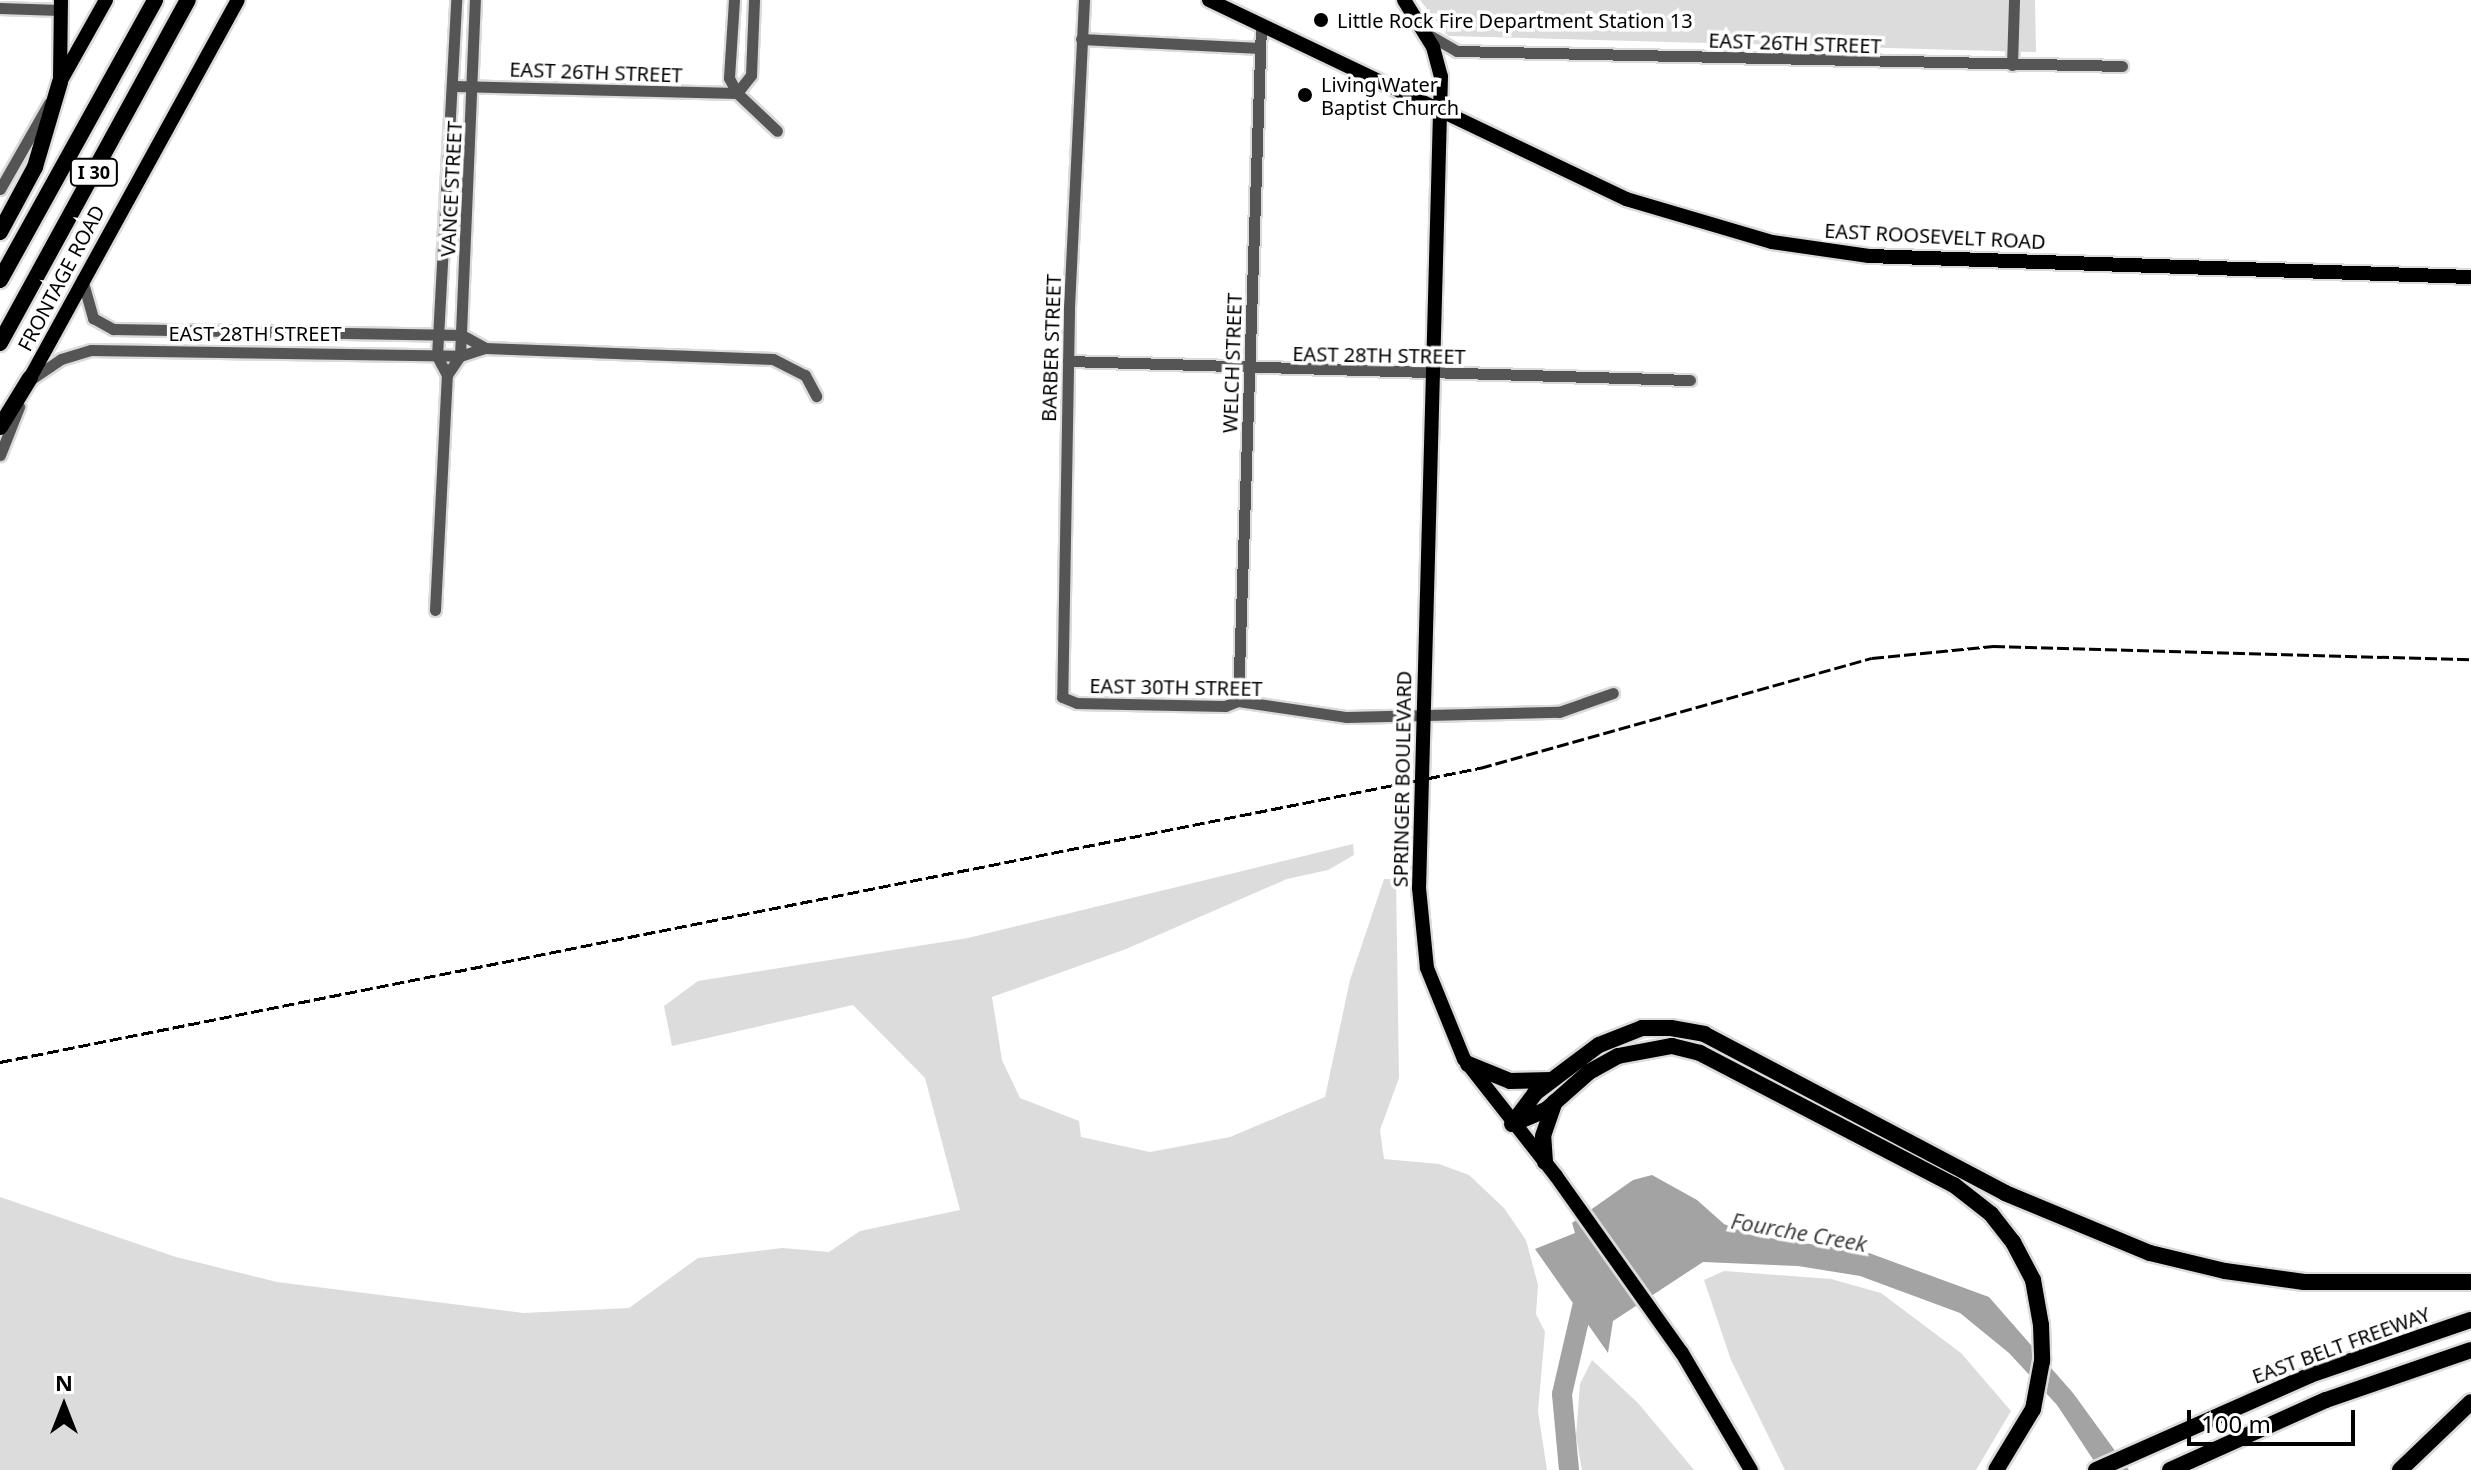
<!DOCTYPE html>
<style>
body{margin:0}
#map{position:relative;width:2471px;height:1470px;overflow:hidden;background:#fff;font-family:"Noto Sans",sans-serif}
div>[style]{position:absolute}
.green>*{inset:0;background:#dcdcdc}
.water>*{inset:0;background:#a3a3a3}
.river>*{height:20px;margin:-10px;padding:0 10px;transform-origin:10px;border-radius:10px;background:#a3a3a3}
.roads{filter:drop-shadow(2px 0 #dbdbdb) drop-shadow(-2px 0 #dbdbdb) drop-shadow(0 2px #dbdbdb) drop-shadow(0 -2px #dbdbdb)}
.minor>*{height:11px;margin:-5.5px;padding:0 5.5px;transform-origin:5.5px;border-radius:5.5px;background:#555}
.major>*{height:14px;margin:-7px;padding:0 7px;transform-origin:7px;border-radius:7px;background:#000}
.highway>*{height:16px;margin:-8px;padding:0 8px;transform-origin:8px;border-radius:8px;background:#000}
.rail>*{height:3px;margin-top:-1.5px;transform-origin:0;background:repeating-linear-gradient(90deg,#000 0 12px,transparent 0 16px)}
.dots>*{width:22px;height:22px;translate:-50% -50%;box-sizing:border-box;border:4px solid #fff;border-radius:50%}
span{translate:-50% -50%;white-space:nowrap;text-align:center;line-height:1.15;-webkit-text-stroke:7px #fff;paint-order:stroke}
.shield-label span{padding:2px 6px;background:#fff;border:2px solid;border-radius:6px;-webkit-text-stroke-width:0}
.shield-label{font-size:18px;color:#000;font-weight:700}
.poi-label{font-size:20px;color:#000}
.left{translate:0 -50%;text-align:left}
.street-label{font-size:20px;color:#000}
.water-label{font-size:22px;color:#444;font-style:italic}
.north{position:absolute;left:24px;top:1366px;width:80px;height:80px;-webkit-text-stroke:6px #fff;paint-order:stroke;rotate:0deg;font-size:22px;font-weight:700;line-height:32px;text-align:center;color:#000}
.north::after{content:'';display:block;margin:auto;width:28px;height:36px;background:#000;clip-path:polygon(50% 0,100% 100%,50% 72%,0 100%)}
.scale{position:absolute;left:2187px;top:1410px;width:168px;height:36px;box-sizing:border-box;border:4px solid #000;border-top:0;padding-left:10px;font-size:24px;line-height:28px;white-space:nowrap;color:#000;-webkit-text-stroke:6px #fff;paint-order:stroke}
</style>
<div id="map">
<div class="green">
<i style="clip-path:polygon(1420px 0,2035px 0,2036px 52px,1448px 36px)"></i>
<i style="clip-path:polygon(1353px 844px,1354px 855px,1328px 870px,1287px 879px,1126px 949px,992px 997px,1002px 1060px,1020px 1098px,1079px 1121px,1081px 1137px,1150px 1152px,1230px 1137px,1325px 1097px,1350px 980px,1384px 879px,1396px 879px,1399px 1078px,1380px 1130px,1384px 1159px,1439px 1164px,1469px 1175px,1504px 1208px,1526px 1240px,1538px 1285px,1536px 1314px,1545px 1332px,1538px 1411px,1547px 1470px,0 1470px,0 1197px,176px 1257px,277px 1282px,523px 1313px,629px 1308px,698px 1258px,782px 1248px,829px 1252px,860px 1231px,960px 1210px,925px 1078px,853px 1005px,672px 1046px,664px 1006px,698px 981px,968px 938px)"></i>
<i style="clip-path:polygon(1724px 1271px,1831px 1279px,1881px 1293px,1961px 1353px,2011px 1411px,1976px 1470px,1785px 1470px,1731px 1360px,1704px 1280px)"></i>
<i style="clip-path:polygon(1592px 1360px,1638px 1403px,1694px 1470px,1582px 1470px,1576px 1436px,1580px 1384px)"></i>
</div>
<div class="water">
<i style="clip-path:polygon(1652px 1175px,1697px 1200px,1724px 1224px,1751px 1235px,1869px 1253px,1989px 1297px,2073px 1393px,2129px 1470px,2100px 1470px,2057px 1405px,2009px 1353px,1960px 1313px,1860px 1276px,1798px 1266px,1703px 1262px,1613px 1321px,1608px 1353px,1535px 1249px,1575px 1233px,1572px 1223px,1633px 1180px)"></i>
</div>
<div class="river">
<i style="left:1569px;top:1470px;width:76px;rotate:-95.3deg"></i>
<i style="left:1562px;top:1394px;width:107px;rotate:-77deg"></i>
</div>
<div class="roads">
<div class="minor">
<i style="left:734px;top:0;width:78px;rotate:93.7deg"></i>
<i style="left:729px;top:78px;width:17px;rotate:62deg"></i>
<i style="left:737px;top:93px;width:55px;rotate:43.5deg"></i>
<i style="left:1084px;top:0;width:311px;rotate:92.8deg"></i>
<i style="left:1069px;top:311px;width:386px;rotate:91deg"></i>
<i style="left:1062px;top:697px;width:16px;rotate:22deg"></i>
<i style="left:1077px;top:703px;width:148px;rotate:1.2deg"></i>
<i style="left:1225px;top:706px;width:14px;rotate:-21deg"></i>
<i style="left:1238px;top:701px;width:110px;rotate:8.4deg"></i>
<i style="left:1347px;top:717px;width:212px;rotate:-1.4deg"></i>
<i style="left:1559px;top:712px;width:57px;rotate:-19.4deg"></i>
<i style="left:0;top:8px;width:60px;rotate:1.9deg"></i>
<i style="left:1429px;top:35px;width:32px;rotate:30deg"></i>
<i style="left:1457px;top:51px;width:665px;rotate:1.29deg"></i>
<i style="left:1081px;top:39px;width:179px;rotate:2.9deg"></i>
<i style="left:2012px;top:65px;width:65px;rotate:-88.2deg"></i>
<i style="left:454px;top:86px;width:283px;rotate:1.4deg"></i>
<i style="left:737px;top:93px;width:23px;rotate:-52deg"></i>
<i style="left:751px;top:75px;width:75px;rotate:-87.7deg"></i>
<i style="left:0;top:189px;width:99px;rotate:-60.3deg"></i>
<i style="left:82px;top:279px;width:41px;rotate:74.2deg"></i>
<i style="left:93px;top:318px;width:23px;rotate:29deg"></i>
<i style="left:113px;top:329px;width:349px;rotate:1deg"></i>
<i style="left:462px;top:335px;width:26px;rotate:29deg"></i>
<i style="left:1068px;top:361px;width:622px;rotate:1.75deg"></i>
<i style="left:447px;top:375px;width:23px;rotate:-56deg"></i>
<i style="left:460px;top:356px;width:356px;rotate:-87.6deg"></i>
<i style="left:30px;top:380px;width:37px;rotate:-34deg"></i>
<i style="left:61px;top:359px;width:31px;rotate:-17deg"></i>
<i style="left:91px;top:350px;width:369px;rotate:0.9deg"></i>
<i style="left:460px;top:356px;width:26px;rotate:-18deg"></i>
<i style="left:485px;top:348px;width:288px;rotate:2.2deg"></i>
<i style="left:773px;top:359px;width:36px;rotate:27deg"></i>
<i style="left:805px;top:375px;width:24px;rotate:62deg"></i>
<i style="left:0;top:455px;width:52px;rotate:-68.4deg"></i>
<i style="left:435px;top:610px;width:235px;rotate:-87.1deg"></i>
<i style="left:447px;top:375px;width:21px;rotate:-118deg"></i>
<i style="left:437px;top:356px;width:357px;rotate:-86.9deg"></i>
<i style="left:1238px;top:701px;width:676px;rotate:-88.05deg"></i>
</div>
<div class="major">
<i style="left:1209px;top:0;width:462px;rotate:25.5deg"></i>
<i style="left:1626px;top:199px;width:152px;rotate:16.4deg"></i>
<i style="left:1772px;top:242px;width:98px;rotate:8.2deg"></i>
<i style="left:1869px;top:256px;width:602px;rotate:2deg"></i>
<i style="left:1404px;top:0;width:55px;rotate:58.3deg"></i>
<i style="left:1433px;top:47px;width:30px;rotate:75deg"></i>
<i style="left:1441px;top:76px;width:812px;rotate:91.55deg"></i>
<i style="left:1419px;top:888px;width:80px;rotate:84.3deg"></i>
<i style="left:1427px;top:968px;width:98px;rotate:67.9deg"></i>
<i style="left:1464px;top:1059px;width:149px;rotate:51.8deg"></i>
<i style="left:1556px;top:1176px;width:217px;rotate:54.6deg"></i>
<i style="left:1682px;top:1353px;width:136px;rotate:59.5deg"></i>
<i style="left:60px;top:80px;width:80px;rotate:-89.3deg"></i>
<i style="left:60px;top:82px;width:94px;rotate:-60.7deg"></i>
<i style="left:30px;top:378px;width:431px;rotate:-61.2deg"></i>
</div>
<div class="highway">
<i style="left:0;top:232px;width:74px;rotate:-61.7deg"></i>
<i style="left:35px;top:167px;width:89px;rotate:-73.6deg"></i>
<i style="left:0;top:280px;width:320px;rotate:-61deg"></i>
<i style="left:0;top:343px;width:391px;rotate:-61.3deg"></i>
<i style="left:0;top:427px;width:57px;rotate:-58.5deg"></i>
<i style="left:1468px;top:1064px;width:45px;rotate:22deg"></i>
<i style="left:1510px;top:1081px;width:41px;rotate:-1.4deg"></i>
<i style="left:1515px;top:1123px;width:34px;rotate:-23deg"></i>
<i style="left:1546px;top:1110px;width:57px;rotate:-41.5deg"></i>
<i style="left:1589px;top:1072px;width:33px;rotate:-29deg"></i>
<i style="left:1618px;top:1056px;width:55px;rotate:-10.5deg"></i>
<i style="left:1672px;top:1046px;width:29px;rotate:14deg"></i>
<i style="left:1700px;top:1053px;width:286px;rotate:27.5deg"></i>
<i style="left:1954px;top:1185px;width:47px;rotate:38.1deg"></i>
<i style="left:1991px;top:1214px;width:36px;rotate:52deg"></i>
<i style="left:2013px;top:1242px;width:43px;rotate:62.2deg"></i>
<i style="left:2033px;top:1280px;width:46px;rotate:79.9deg"></i>
<i style="left:2041px;top:1325px;width:36px;rotate:88deg"></i>
<i style="left:2042px;top:1361px;width:49px;rotate:100.6deg"></i>
<i style="left:2033px;top:1409px;width:71px;rotate:121.2deg"></i>
<i style="left:1512px;top:1124px;width:39px;rotate:-53deg"></i>
<i style="left:1535px;top:1093px;width:80px;rotate:-36.9deg"></i>
<i style="left:1599px;top:1045px;width:46px;rotate:-21.6deg"></i>
<i style="left:1642px;top:1028px;width:29px"></i>
<i style="left:1671px;top:1028px;width:34px;rotate:10deg"></i>
<i style="left:1704px;top:1034px;width:340px;rotate:27.8deg"></i>
<i style="left:2005px;top:1193px;width:157px;rotate:22.5deg"></i>
<i style="left:2150px;top:1253px;width:77px;rotate:13.5deg"></i>
<i style="left:2225px;top:1271px;width:80px;rotate:7.9deg"></i>
<i style="left:2304px;top:1282px;width:167px"></i>
<i style="left:1545px;top:1162px;width:26px;rotate:-94deg"></i>
<i style="left:1543px;top:1136px;width:36px;rotate:-71deg"></i>
<i style="left:2096px;top:1470px;width:234px;rotate:-23.9deg"></i>
<i style="left:2310px;top:1375px;width:170px;rotate:-18.9deg"></i>
<i style="left:2170px;top:1470px;width:171px;rotate:-24.2deg"></i>
<i style="left:2326px;top:1400px;width:153px;rotate:-19deg"></i>
<i style="left:2400px;top:1470px;width:98px;rotate:-43.8deg"></i>
</div>
</div>
<div class="rail">
<i style="left:0;top:1062px;width:1509px;rotate:-11.24deg"></i>
<i style="left:1480px;top:768px;width:407px;rotate:-15.7deg"></i>
<i style="left:1872px;top:658px;width:122px;rotate:-5.7deg"></i>
<i style="left:1993px;top:646px;width:478px;rotate:1.6deg"></i>
</div>
<div class="dots">
<i style="left:1321px;top:20px;background:#000"></i>
<i style="left:1305px;top:95px;background:#000"></i>
</div>
<div class="shield-label">
<span style="left:94px;top:172px">I 30</span>
</div>
<div class="poi-label">
<span class="left" style="left:1337px;top:20px">Little Rock Fire Department Station 13</span>
<span class="left" style="left:1321px;top:96px">Living Water<br>Baptist Church</span>
</div>
<div class="street-label">
<span style="left:1795px;top:43px;rotate:2deg">EAST 26TH STREET</span>
<span style="left:596px;top:72px;rotate:2deg">EAST 26TH STREET</span>
<span style="left:451px;top:189px;rotate:-87deg">VANCE STREET</span>
<span style="left:1935px;top:236px;rotate:3deg">EAST ROOSEVELT ROAD</span>
<span style="left:61px;top:278px;rotate:-62deg">FRONTAGE ROAD</span>
<span style="left:255px;top:333px">EAST 28TH STREET</span>
<span style="left:1051px;top:348px;rotate:-88deg">BARBER STREET</span>
<span style="left:1379px;top:355px;rotate:1deg">EAST 28TH STREET</span>
<span style="left:1232px;top:363px;rotate:-88deg">WELCH STREET</span>
<span style="left:1176px;top:687px;rotate:1deg">EAST 30TH STREET</span>
<span style="left:1402px;top:779px;rotate:-89deg">SPRINGER BOULEVARD</span>
<span style="left:2341px;top:1345px;rotate:-20deg">EAST BELT FREEWAY</span>
</div>
<div class="water-label">
<span style="left:1799px;top:1232px;rotate:10deg">Fourche Creek</span>
</div>
<div class="north">N</div>
<div class="scale">100 m</div>
</div>
